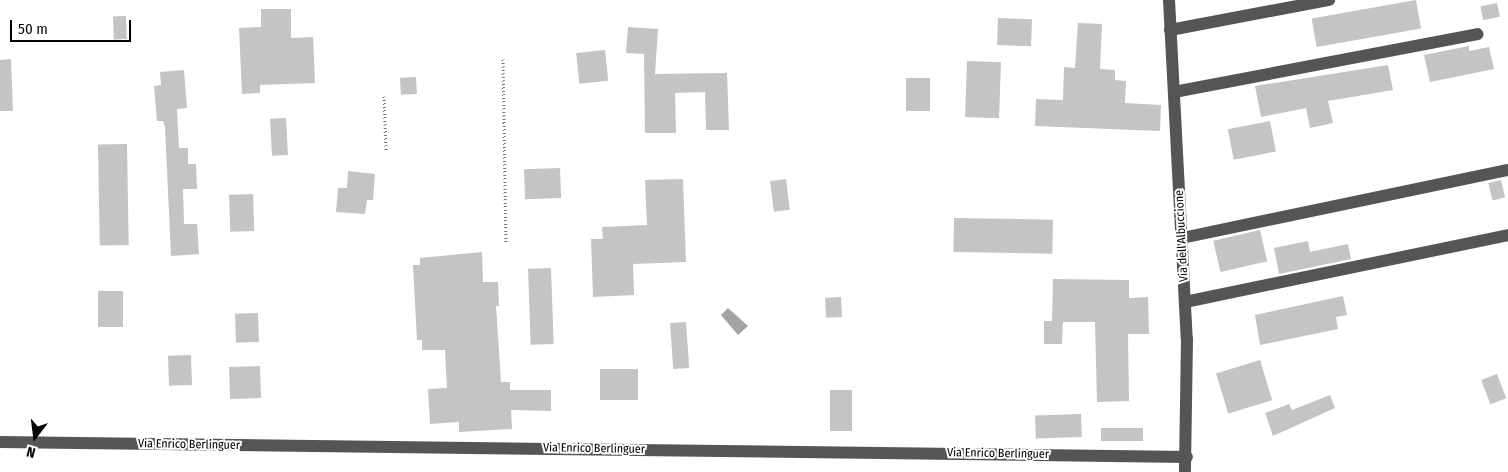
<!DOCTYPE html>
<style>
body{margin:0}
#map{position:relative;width:1508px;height:472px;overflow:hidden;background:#fff;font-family:"Fira Sans Condensed",sans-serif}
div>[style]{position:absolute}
.water>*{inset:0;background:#a3a3a3}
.building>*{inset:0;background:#c4c4c4;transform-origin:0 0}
.path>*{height:3px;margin-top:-1.5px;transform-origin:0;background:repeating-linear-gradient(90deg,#777 0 1px,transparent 0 3.5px)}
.minor>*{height:12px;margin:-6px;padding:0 6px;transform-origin:6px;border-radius:6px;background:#555}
span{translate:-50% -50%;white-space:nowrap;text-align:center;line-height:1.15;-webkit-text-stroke:4px #fff;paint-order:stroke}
.street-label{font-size:12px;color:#000}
.north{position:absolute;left:10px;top:412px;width:50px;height:50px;-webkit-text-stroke:4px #fff;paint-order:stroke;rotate:195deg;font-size:14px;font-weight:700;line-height:20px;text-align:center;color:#000}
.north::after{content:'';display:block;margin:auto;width:18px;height:22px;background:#000;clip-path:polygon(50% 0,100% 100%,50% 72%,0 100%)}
.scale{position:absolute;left:10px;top:20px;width:121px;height:22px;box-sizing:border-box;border:2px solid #000;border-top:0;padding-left:6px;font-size:15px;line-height:18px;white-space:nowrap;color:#000;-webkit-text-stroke:4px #fff;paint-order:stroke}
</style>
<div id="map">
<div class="water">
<i style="clip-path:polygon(728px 308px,748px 326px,738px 335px,721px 315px)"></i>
</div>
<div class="building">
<i style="left:1416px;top:0;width:29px;height:106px;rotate:80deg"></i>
<i style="left:1497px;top:3px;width:14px;height:17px;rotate:78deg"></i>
<i style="clip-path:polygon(261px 9px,291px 9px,291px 38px,313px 37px,315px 83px,260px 85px,260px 93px,242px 94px,239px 28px,261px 27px)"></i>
<i style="left:126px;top:16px;width:23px;height:13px;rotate:88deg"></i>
<i style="left:998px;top:18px;width:34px;height:27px;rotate:2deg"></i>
<i style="clip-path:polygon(1078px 23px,1102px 24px,1100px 69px,1115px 70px,1115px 80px,1126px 81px,1125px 103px,1161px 105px,1160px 131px,1035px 126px,1036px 99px,1063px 100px,1064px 67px,1075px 68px)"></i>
<i style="clip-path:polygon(628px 27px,658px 29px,655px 74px,727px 73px,729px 130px,706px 130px,705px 92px,675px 93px,676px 133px,645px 133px,644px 54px,626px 53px)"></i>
<i style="clip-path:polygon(1469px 46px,1469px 51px,1489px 47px,1494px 69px,1430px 82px,1424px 55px)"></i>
<i style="left:605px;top:50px;width:31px;height:29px;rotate:84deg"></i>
<i style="clip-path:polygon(11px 59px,13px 111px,0 111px,0 60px)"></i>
<i style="left:967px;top:61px;width:34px;height:56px;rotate:2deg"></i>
<i style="clip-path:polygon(1388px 65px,1393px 90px,1328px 101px,1333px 123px,1310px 128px,1306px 108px,1261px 117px,1255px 86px)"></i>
<i style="clip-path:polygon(184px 70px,187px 108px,177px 109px,179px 148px,188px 148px,188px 164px,196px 164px,197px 189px,183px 189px,184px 224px,197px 224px,199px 254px,171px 256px,165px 127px,163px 121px,157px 121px,154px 86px,161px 85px,160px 72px)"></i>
<i style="left:416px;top:77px;width:17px;height:16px;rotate:87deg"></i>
<i style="left:906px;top:78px;width:24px;height:33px"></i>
<i style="left:286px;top:118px;width:37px;height:16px;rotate:87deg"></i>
<i style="left:1270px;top:121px;width:31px;height:43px;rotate:79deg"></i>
<i style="left:127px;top:144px;width:101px;height:29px;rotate:89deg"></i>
<i style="left:560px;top:168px;width:30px;height:36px;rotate:88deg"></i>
<i style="clip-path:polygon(348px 171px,375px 174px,373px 200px,367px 200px,365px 214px,336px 212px,338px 188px,347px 188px)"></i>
<i style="clip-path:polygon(683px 179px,686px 262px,633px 264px,634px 295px,593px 297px,591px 239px,603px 239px,602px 227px,647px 225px,645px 180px)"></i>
<i style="left:786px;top:179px;width:31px;height:16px;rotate:83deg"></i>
<i style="left:1501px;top:180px;width:18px;height:13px;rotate:77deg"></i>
<i style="left:253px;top:194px;width:37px;height:24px;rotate:88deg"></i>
<i style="left:954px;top:218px;width:99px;height:34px;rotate:1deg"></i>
<i style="left:1260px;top:230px;width:32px;height:48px;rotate:77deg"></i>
<i style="clip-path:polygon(1308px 241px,1310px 252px,1348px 244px,1351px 259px,1279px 274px,1274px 248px)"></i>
<i style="clip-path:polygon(482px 252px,483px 282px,498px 282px,499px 306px,496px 306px,501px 382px,510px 382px,510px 390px,551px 390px,551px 411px,511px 410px,512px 429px,459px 432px,459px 422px,430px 424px,428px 389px,447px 388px,445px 350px,422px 350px,422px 340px,417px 340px,413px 265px,420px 265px,420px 258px)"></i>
<i style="left:551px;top:268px;width:76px;height:23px;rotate:88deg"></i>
<i style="clip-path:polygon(1053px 279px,1129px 280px,1129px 298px,1148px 297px,1149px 334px,1128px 334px,1129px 401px,1097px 402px,1095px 322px,1063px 322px,1062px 344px,1044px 344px,1044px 321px,1052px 321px)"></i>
<i style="left:98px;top:291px;width:25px;height:36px"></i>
<i style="clip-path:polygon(1343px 296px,1347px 315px,1336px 317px,1338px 329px,1260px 345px,1255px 315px)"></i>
<i style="left:841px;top:297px;width:20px;height:16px;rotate:87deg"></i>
<i style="left:258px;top:313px;width:29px;height:23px;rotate:88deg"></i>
<i style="left:686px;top:322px;width:46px;height:16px;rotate:86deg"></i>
<i style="left:191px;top:355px;width:30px;height:23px;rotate:88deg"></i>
<i style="left:1260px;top:360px;width:42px;height:46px;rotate:73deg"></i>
<i style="left:260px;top:366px;width:32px;height:31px;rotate:88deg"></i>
<i style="left:600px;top:369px;width:38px;height:31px"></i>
<i style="left:1497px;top:374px;width:26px;height:17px;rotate:69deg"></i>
<i style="left:830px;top:390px;width:22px;height:41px"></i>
<i style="clip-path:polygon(1330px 395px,1335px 408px,1273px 436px,1265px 413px,1289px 404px,1292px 410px)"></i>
<i style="left:1081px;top:414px;width:23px;height:46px;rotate:88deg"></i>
<i style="left:1101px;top:428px;width:42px;height:13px"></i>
</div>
<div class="path">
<i style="left:503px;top:59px;width:183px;rotate:89.1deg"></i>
<i style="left:384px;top:96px;width:55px;rotate:87.9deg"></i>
</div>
<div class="minor">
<i style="left:1169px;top:0;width:339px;rotate:87deg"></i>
<i style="left:1187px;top:339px;width:133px;rotate:90.9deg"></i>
<i style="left:1170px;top:30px;width:162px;rotate:-10.7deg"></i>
<i style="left:1174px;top:92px;width:309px;rotate:-10.8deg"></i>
<i style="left:1182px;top:238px;width:333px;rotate:-11.8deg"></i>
<i style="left:1185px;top:302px;width:330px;rotate:-11.7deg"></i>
<i style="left:0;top:442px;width:1187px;rotate:0.72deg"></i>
</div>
<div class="street-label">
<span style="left:1182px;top:236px;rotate:-93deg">Via dell'Albuccione</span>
<span style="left:189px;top:445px;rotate:1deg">Via Enrico Berlinguer</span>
<span style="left:594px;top:449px;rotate:1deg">Via Enrico Berlinguer</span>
<span style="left:998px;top:454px;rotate:1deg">Via Enrico Berlinguer</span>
</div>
<div class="north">N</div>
<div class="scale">50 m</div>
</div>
